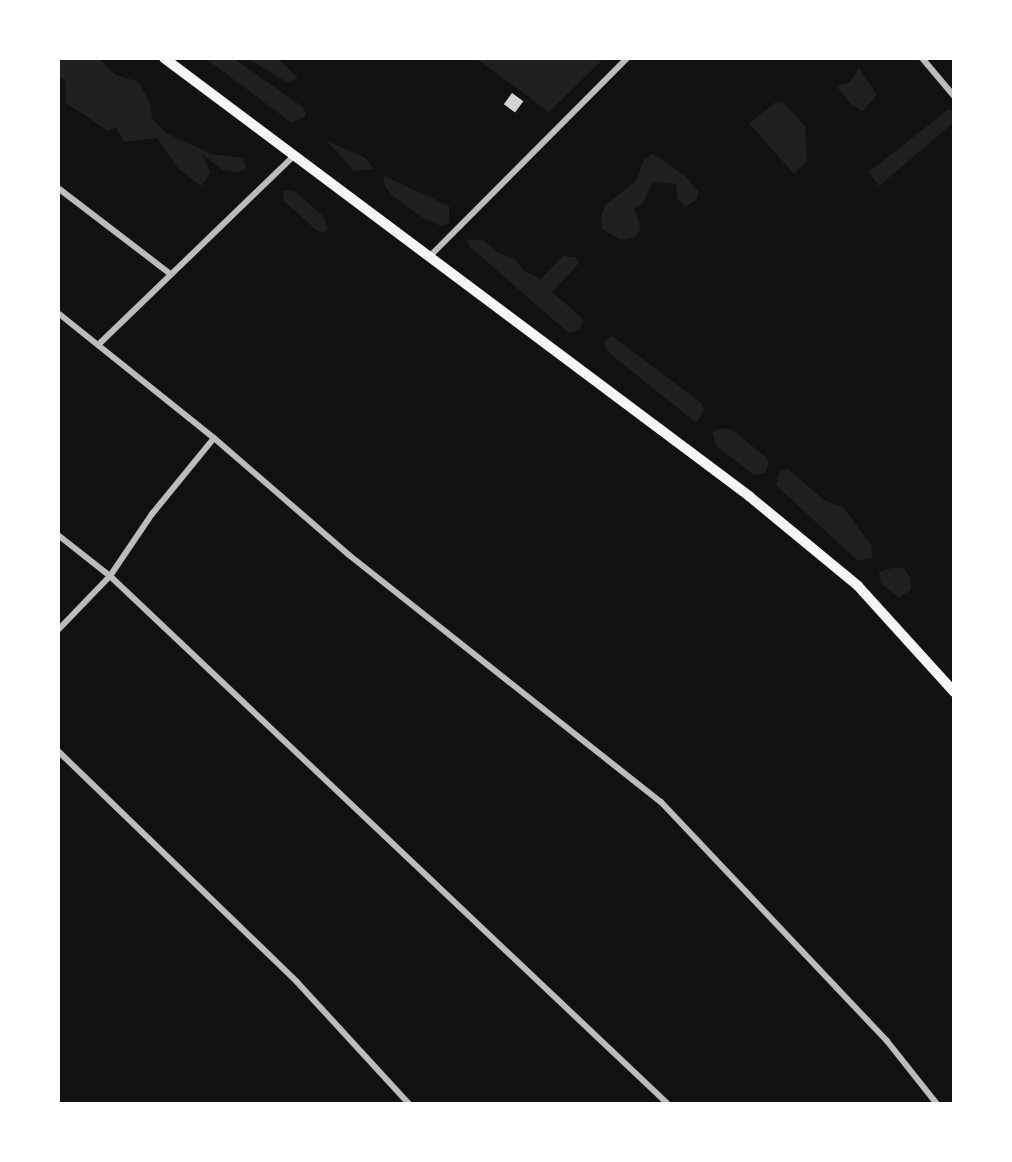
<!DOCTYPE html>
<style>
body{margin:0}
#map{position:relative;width:1012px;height:1162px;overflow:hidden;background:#111;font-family:"Open Sans",sans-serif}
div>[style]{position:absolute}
.green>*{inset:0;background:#202020}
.building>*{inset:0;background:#d3d3d3;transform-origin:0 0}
.minor>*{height:6px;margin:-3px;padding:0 3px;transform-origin:3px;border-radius:3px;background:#bcbcbc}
.trunk>*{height:10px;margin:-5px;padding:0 5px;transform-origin:5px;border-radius:5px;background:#f5f5f5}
span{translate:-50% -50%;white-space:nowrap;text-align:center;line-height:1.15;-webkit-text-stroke:8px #fff;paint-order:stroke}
.frame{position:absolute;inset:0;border:60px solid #fff;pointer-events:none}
</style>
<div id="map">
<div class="green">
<i style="clip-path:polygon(58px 58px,98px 58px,116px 75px,139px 82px,151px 106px,152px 119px,166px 133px,211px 154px,243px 158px,246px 168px,237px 173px,223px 170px,203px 155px,210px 173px,201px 186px,178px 168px,157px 138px,124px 142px,116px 128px,108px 131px,66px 103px,65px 80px,58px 75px)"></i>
<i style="clip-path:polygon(205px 58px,233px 58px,303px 107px,306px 116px,292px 123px)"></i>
<i style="clip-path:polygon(247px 58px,278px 58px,298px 78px,288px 83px)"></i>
<i style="clip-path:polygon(476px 58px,604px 58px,549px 112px)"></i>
<i style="clip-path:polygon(859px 68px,877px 95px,862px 111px,852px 105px,837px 87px,850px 82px)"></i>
<i style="clip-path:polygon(776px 102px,784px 103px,805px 126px,807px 161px,794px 174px,749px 123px)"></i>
<i style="clip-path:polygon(949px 109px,954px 113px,954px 122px,879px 186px,869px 172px)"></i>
<i style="clip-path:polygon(327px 141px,366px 158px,373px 169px,354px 171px)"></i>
<i style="clip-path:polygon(653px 154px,684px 175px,699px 192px,696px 200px,686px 207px,677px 199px,676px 184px,653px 182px,643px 203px,634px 209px,641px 228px,635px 237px,621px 240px,602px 229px,601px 217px,605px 205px,636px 181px,644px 159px)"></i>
<i style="clip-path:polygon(384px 176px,449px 206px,449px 223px,441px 226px,425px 219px,391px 195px,384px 184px)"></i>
<i style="clip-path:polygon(284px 190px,295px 192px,323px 216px,328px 229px,323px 233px,315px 229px,283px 200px)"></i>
<i style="clip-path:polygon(467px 240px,483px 240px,499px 253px,515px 259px,524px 271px,541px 279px,563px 256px,575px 257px,579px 263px,552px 292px,583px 319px,581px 328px,569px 333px,469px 246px)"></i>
<i style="clip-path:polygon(612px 336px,701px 403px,704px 410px,698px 421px,695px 422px,607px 351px,604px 341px)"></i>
<i style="clip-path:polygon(722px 428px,732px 430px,766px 457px,769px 463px,765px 473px,754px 475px,716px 446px,713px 432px)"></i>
<i style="clip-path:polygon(788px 469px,824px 500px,843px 507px,871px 545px,872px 558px,858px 561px,776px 485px,779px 472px)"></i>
<i style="clip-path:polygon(892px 568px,904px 568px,910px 578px,911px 589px,899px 598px,881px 584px,879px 572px)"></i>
</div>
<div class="building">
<i style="left:512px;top:93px;width:14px;height:14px;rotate:36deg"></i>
</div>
<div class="minor">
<i style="left:922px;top:58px;width:50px;rotate:49.9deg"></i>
<i style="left:58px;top:188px;width:140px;rotate:37.4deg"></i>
<i style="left:429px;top:257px;width:281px;rotate:-45.1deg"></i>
<i style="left:58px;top:313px;width:200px;rotate:38.7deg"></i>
<i style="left:214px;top:438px;width:179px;rotate:40.9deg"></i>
<i style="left:349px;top:555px;width:398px;rotate:38.4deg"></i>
<i style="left:661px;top:802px;width:329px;rotate:46.6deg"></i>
<i style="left:887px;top:1041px;width:80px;rotate:51.6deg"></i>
<i style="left:98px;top:345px;width:274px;rotate:-44deg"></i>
<i style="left:58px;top:535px;width:66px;rotate:38.3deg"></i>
<i style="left:110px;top:576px;width:768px;rotate:43.42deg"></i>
<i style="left:58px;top:630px;width:75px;rotate:-46.1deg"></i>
<i style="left:110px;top:576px;width:75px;rotate:-55.9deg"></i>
<i style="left:152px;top:514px;width:98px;rotate:-50.8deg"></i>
<i style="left:58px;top:751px;width:332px;rotate:44deg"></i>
<i style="left:297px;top:982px;width:166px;rotate:47.4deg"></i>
</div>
<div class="trunk">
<i style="left:164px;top:58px;width:731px;rotate:36.82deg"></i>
<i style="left:749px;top:496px;width:141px;rotate:39.5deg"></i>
<i style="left:858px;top:586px;width:143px;rotate:47.8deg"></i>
</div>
<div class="frame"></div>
</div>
